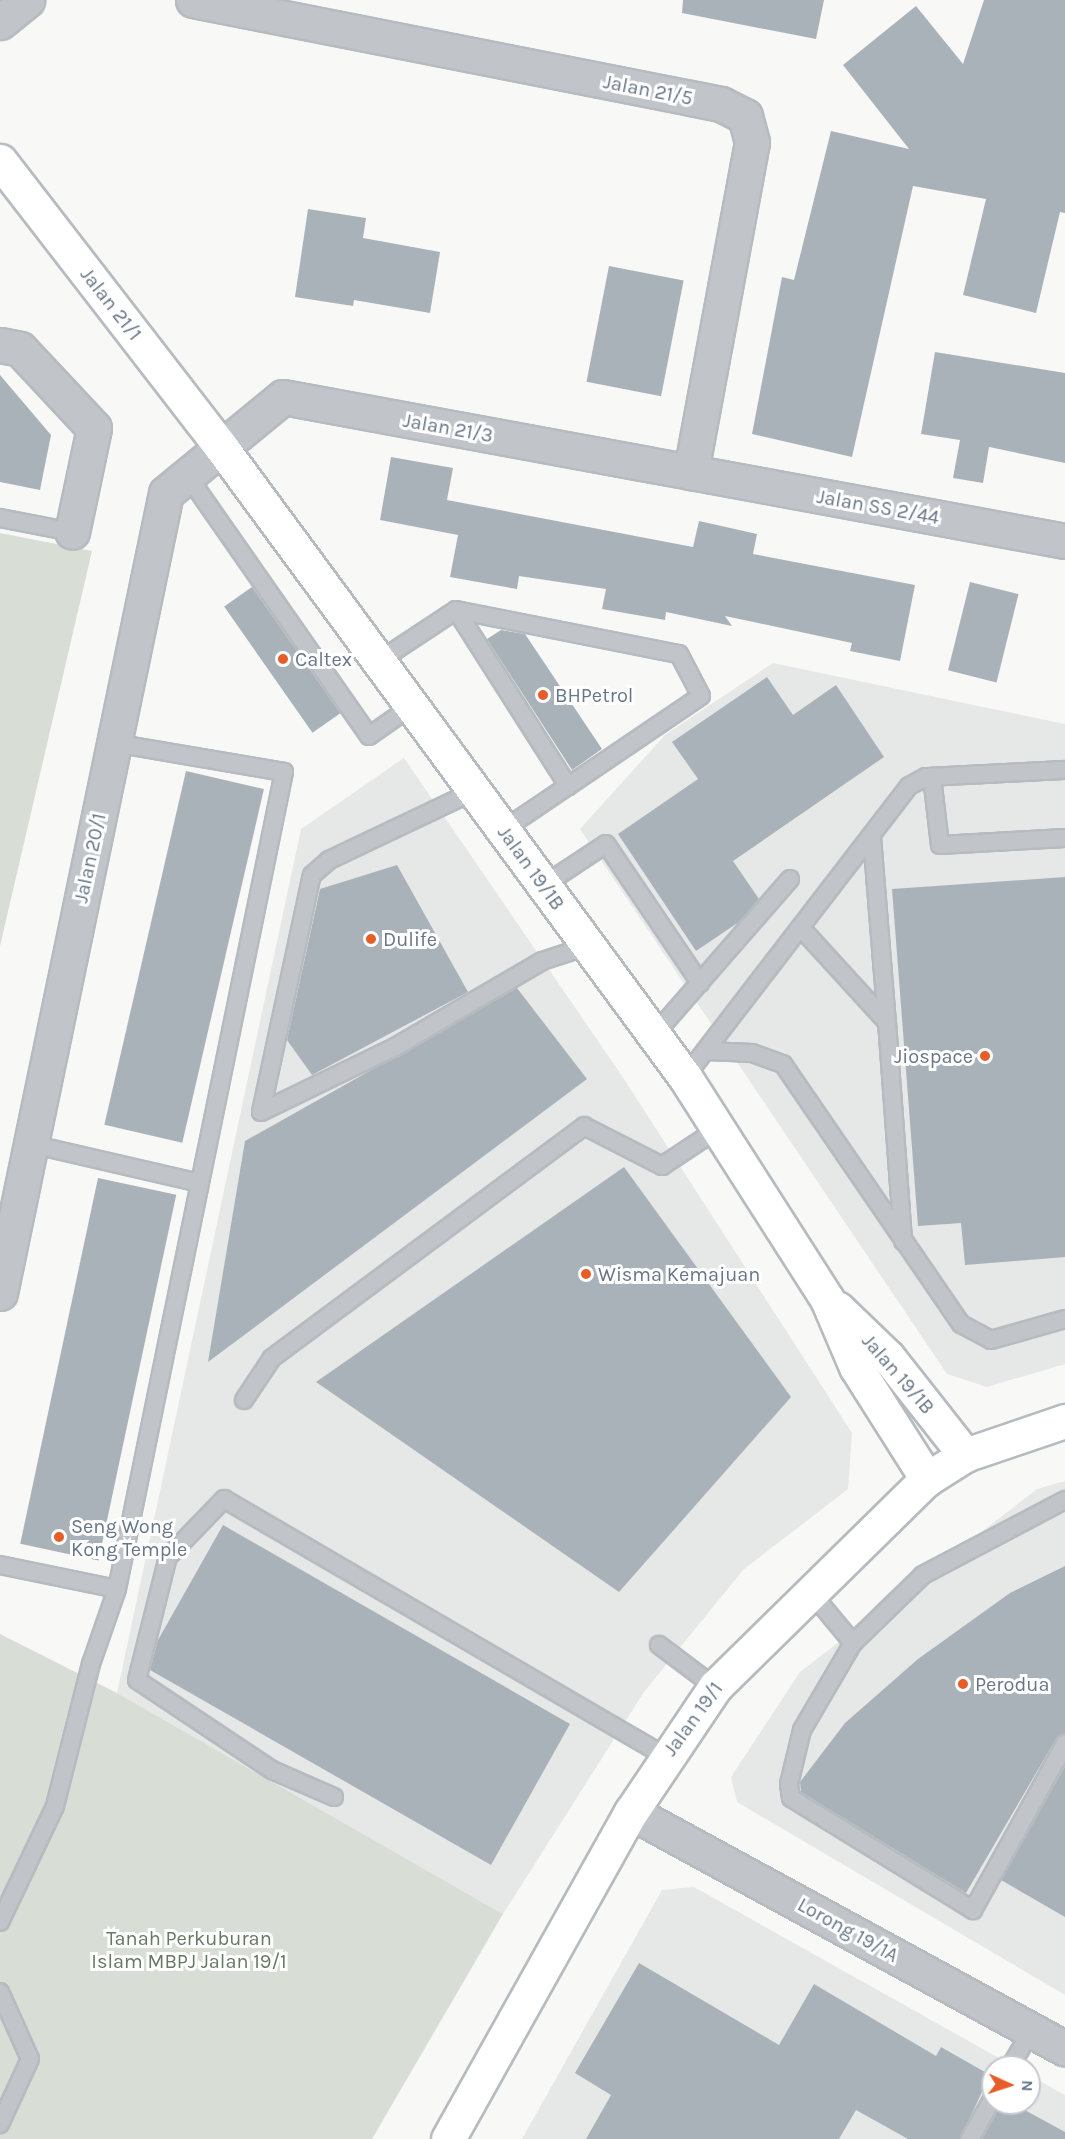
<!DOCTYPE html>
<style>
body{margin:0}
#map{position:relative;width:1065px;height:2139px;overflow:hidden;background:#f8f8f6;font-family:Karla,sans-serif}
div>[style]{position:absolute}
.built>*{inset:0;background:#e6e7e7}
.green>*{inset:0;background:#d8ded5}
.building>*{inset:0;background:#aab2b9;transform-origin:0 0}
.roads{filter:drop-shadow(2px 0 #b6bbc0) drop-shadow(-2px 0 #b6bbc0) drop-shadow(0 2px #b6bbc0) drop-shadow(0 -2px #b6bbc0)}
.lane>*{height:16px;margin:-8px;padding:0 8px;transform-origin:8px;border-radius:8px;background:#c1c5ca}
.street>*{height:33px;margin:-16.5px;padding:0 16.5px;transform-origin:16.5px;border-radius:16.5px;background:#c1c5ca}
.secondary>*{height:33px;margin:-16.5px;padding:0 16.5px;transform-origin:16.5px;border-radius:16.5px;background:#fff}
.dots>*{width:16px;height:16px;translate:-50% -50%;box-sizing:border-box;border:3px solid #fff;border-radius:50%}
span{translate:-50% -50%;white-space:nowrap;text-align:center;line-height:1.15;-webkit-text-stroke:6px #fff;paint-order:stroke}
.street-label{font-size:20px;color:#677787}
.poi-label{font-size:20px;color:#677787}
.left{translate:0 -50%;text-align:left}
.right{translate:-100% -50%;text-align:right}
.park-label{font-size:20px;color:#667962}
.north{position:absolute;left:981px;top:2055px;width:60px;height:60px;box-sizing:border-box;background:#fff;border:2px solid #c2c9cf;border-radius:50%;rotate:93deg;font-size:16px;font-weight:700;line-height:24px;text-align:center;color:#677787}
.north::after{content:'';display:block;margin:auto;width:21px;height:27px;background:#e75d28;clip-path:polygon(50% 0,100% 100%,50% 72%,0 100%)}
</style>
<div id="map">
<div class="built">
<i style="clip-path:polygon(773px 663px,1065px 724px,1065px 1364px,987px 1387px,947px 1374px,580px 829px,665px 735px)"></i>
<i style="clip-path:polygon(404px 758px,622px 1076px,852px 1433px,848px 1489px,743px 1570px,644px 1692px,503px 1914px,117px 1693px,301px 829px)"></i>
<i style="clip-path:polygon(1065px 1481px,1065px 1995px,737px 1802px,731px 1777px,800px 1672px,1037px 1489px)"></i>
<i style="clip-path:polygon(694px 1887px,1015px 2067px,993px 2067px,993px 2103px,1029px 2103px,1029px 2075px,1065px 2095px,1065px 2139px,522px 2139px,662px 1890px)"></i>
</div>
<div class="green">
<i style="clip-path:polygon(0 533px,92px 551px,0 946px)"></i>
<i style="clip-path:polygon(0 1634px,117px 1693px,503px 1914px,372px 2139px,0 2139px)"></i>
</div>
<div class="building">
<i style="clip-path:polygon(683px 0,824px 0,816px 39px,682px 13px)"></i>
<i style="clip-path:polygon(984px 0,1065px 0,1065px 213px,1060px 212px,1036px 313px,963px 295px,986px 199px,913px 186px,852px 457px,752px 434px,782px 277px,794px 280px,831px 131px,909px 149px,843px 65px,916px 6px,963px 64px)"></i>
<i style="clip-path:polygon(308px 209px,366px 218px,363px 238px,440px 252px,430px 313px,354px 300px,353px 306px,295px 297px)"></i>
<i style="left:609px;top:266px;width:76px;height:118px;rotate:11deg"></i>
<i style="clip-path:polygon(935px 352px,1065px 373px,1065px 463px,989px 447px,983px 483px,953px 478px,960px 440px,921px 434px)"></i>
<i style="clip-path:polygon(0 375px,51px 435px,40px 490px,0 482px)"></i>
<i style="clip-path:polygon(391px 457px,453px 468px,447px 500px,693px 547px,699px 521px,757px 534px,753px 554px,915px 585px,900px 661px,850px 651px,852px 643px,725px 616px,732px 626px,666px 612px,665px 620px,602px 609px,606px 589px,519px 576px,517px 589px,450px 577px,458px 535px,380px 520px)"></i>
<i style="left:970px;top:582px;width:50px;height:91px;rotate:14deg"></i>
<i style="left:252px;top:587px;width:154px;height:34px;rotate:55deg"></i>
<i style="clip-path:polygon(501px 630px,525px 634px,602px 749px,572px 770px,487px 639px)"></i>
<i style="clip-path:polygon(767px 677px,793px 715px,836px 685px,884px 757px,733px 861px,759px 899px,739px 922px,696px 951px,618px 834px,698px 779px,672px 742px)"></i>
<i style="left:186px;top:771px;width:80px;height:363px;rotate:13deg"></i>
<i style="clip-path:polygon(397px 865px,468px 992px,312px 1075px,287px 1040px,320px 889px)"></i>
<i style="clip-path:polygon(1065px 877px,1065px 1257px,965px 1265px,961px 1223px,918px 1226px,892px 889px)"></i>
<i style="clip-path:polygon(517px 988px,587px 1079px,208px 1362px,245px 1141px)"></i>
<i style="clip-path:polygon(624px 1167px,791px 1397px,619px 1592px,316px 1382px)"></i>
<i style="left:98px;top:1178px;width:80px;height:374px;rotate:12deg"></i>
<i style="clip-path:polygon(223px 1525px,570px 1724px,491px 1865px,150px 1670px,158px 1640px)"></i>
<i style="clip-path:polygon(1065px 1566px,1065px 1734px,1056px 1739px,966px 1893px,801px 1792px,800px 1782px,845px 1723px,918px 1659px,1010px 1593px)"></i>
<i style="clip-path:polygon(1065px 1766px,1065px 1917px,1001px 1880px)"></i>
<i style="clip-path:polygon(639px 1963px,779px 2045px,814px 1984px,936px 2056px,941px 2047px,990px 2075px,960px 2139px,908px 2139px,856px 2110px,839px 2139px,586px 2139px,611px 2095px,575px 2073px)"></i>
<i style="clip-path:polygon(1002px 2103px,1012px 2103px,1065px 2132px,1065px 2139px,982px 2139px)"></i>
</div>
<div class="roads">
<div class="lane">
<i style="left:187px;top:475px;width:318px;rotate:55.1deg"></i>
<i style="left:369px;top:736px;width:52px;rotate:-34.9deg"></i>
<i style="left:0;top:518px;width:73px;rotate:11deg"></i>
<i style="left:456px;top:610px;width:227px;rotate:11.2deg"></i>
<i style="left:679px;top:654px;width:47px;rotate:62.4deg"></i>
<i style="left:701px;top:696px;width:161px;rotate:145.9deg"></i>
<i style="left:379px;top:661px;width:92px;rotate:-33.5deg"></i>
<i style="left:456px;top:610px;width:209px;rotate:57.5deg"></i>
<i style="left:568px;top:786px;width:78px;rotate:145.9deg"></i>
<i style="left:932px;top:777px;width:68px;rotate:83.3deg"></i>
<i style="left:940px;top:845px;width:125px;rotate:-3.2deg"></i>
<i style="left:872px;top:837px;width:186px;rotate:85.4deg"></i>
<i style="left:544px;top:885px;width:74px;rotate:-33.5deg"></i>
<i style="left:606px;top:844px;width:168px;rotate:55.9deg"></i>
<i style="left:802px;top:929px;width:126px;rotate:47.6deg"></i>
<i style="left:887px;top:1022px;width:220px;rotate:85.8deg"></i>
<i style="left:654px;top:1035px;width:207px;rotate:-48.9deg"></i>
<i style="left:707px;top:1051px;width:45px;rotate:2.5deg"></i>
<i style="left:752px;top:1053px;width:33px;rotate:20deg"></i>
<i style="left:783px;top:1064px;width:315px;rotate:55.6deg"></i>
<i style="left:961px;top:1324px;width:34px;rotate:28deg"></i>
<i style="left:991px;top:1340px;width:77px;rotate:-15.8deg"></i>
<i style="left:685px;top:1077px;width:367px;rotate:-52.4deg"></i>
<i style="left:909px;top:786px;width:19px;rotate:-28deg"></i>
<i style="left:926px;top:777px;width:139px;rotate:-2.9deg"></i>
<i style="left:261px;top:1112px;width:242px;rotate:-77.9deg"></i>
<i style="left:312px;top:875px;width:23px;rotate:-41deg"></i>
<i style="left:329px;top:860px;width:161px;rotate:-25.4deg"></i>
<i style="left:261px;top:1112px;width:149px;rotate:-25.9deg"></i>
<i style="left:395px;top:1047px;width:170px;rotate:-30.3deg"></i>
<i style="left:542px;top:961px;width:48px;rotate:-18.1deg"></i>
<i style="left:31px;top:1144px;width:173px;rotate:13deg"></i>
<i style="left:244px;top:1400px;width:50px;rotate:-56.3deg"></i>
<i style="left:272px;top:1358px;width:389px;rotate:-36.6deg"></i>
<i style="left:584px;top:1126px;width:88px;rotate:27.1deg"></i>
<i style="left:662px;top:1166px;width:67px;rotate:-33.5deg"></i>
<i style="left:1065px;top:1500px;width:161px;rotate:152.2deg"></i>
<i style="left:923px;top:1575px;width:98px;rotate:135.8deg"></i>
<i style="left:853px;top:1643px;width:101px;rotate:120.4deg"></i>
<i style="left:802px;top:1730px;width:56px;rotate:103.5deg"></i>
<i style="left:789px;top:1784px;width:14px;rotate:82deg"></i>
<i style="left:791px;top:1798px;width:214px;rotate:31.6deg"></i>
<i style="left:973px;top:1910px;width:190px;rotate:-61deg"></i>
<i style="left:0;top:1565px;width:119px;rotate:11.6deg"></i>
<i style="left:117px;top:1589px;width:834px;rotate:-78.45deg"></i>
<i style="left:284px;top:772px;width:172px;rotate:-170.3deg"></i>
<i style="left:809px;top:1590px;width:69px;rotate:50.3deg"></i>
<i style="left:659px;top:1645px;width:70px;rotate:36.9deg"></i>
<i style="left:334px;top:1797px;width:68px;rotate:-156.5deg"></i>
<i style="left:272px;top:1770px;width:162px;rotate:-146.3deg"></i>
<i style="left:137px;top:1680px;width:127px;rotate:-75.9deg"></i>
<i style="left:168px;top:1557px;width:81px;rotate:-46deg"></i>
<i style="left:224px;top:1499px;width:510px;rotate:30.23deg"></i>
<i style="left:0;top:1922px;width:128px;rotate:-64.6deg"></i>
<i style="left:55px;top:1806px;width:146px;rotate:-75.8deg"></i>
<i style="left:91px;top:1664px;width:79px;rotate:-70.9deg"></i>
<i style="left:0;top:1992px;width:73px;rotate:65.9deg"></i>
<i style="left:30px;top:2059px;width:72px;rotate:114.8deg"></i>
<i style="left:1010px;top:2067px;width:43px;rotate:-59.3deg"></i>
<i style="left:970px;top:2139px;width:47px;rotate:-60.7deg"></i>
</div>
<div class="street">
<i style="left:193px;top:0;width:538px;rotate:11.14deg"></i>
<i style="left:721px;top:104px;width:27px;rotate:27deg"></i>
<i style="left:745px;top:116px;width:27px;rotate:75deg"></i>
<i style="left:752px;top:142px;width:336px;rotate:100.5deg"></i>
<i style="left:0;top:22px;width:35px;rotate:-39deg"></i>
<i style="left:0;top:345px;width:20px;rotate:11deg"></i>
<i style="left:20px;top:349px;width:108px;rotate:46.9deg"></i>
<i style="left:94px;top:428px;width:106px;rotate:101.9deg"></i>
<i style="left:0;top:1293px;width:817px;rotate:-78.28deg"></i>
<i style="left:166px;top:493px;width:151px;rotate:-39.4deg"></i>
<i style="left:283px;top:397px;width:795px;rotate:10.43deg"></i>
<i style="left:631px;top:1812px;width:494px;rotate:28.6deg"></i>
</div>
<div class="secondary">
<i style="left:0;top:161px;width:361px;rotate:52.3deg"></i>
<i style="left:221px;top:447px;width:782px;rotate:53.63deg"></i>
<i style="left:685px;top:1077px;width:264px;rotate:57.4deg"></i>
<i style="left:827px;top:1299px;width:74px;rotate:66.9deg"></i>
<i style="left:856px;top:1367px;width:133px;rotate:57.6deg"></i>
<i style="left:837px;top:1308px;width:71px;rotate:43.9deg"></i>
<i style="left:888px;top:1357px;width:125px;rotate:51.8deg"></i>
<i style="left:448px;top:2139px;width:375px;rotate:-60.8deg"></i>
<i style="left:631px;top:1812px;width:151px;rotate:-56.1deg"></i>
<i style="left:715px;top:1687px;width:297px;rotate:-44.5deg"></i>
<i style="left:927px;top:1479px;width:45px;rotate:-32.3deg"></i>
<i style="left:965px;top:1455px;width:106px;rotate:-18.8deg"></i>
</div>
</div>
<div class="dots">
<i style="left:283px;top:659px;background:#e75d28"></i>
<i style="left:543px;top:695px;background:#e75d28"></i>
<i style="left:371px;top:939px;background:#e75d28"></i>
<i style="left:985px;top:1056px;background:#e75d28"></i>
<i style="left:586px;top:1274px;background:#e75d28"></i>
<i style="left:59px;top:1537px;background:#e75d28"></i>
<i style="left:963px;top:1684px;background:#e75d28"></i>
</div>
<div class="street-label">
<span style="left:648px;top:90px;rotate:11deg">Jalan 21/5</span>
<span style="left:111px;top:304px;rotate:52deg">Jalan 21/1</span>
<span style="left:448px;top:428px;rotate:10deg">Jalan 21/3</span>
<span style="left:878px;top:507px;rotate:10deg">Jalan SS 2/44</span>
<span style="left:90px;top:858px;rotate:-78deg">Jalan 20/1</span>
<span style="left:531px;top:868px;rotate:54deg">Jalan 19/1B</span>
<span style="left:898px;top:1374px;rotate:49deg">Jalan 19/1B</span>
<span style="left:693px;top:1719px;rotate:-54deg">Jalan 19/1</span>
<span style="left:848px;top:1930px;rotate:29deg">Lorong 19/1A</span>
</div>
<div class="poi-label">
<span class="left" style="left:295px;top:659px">Caltex</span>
<span class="left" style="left:555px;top:695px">BHPetrol</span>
<span class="left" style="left:383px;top:939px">Dulife</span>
<span class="right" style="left:973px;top:1056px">Jiospace</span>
<span class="left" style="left:598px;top:1274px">Wisma Kemajuan</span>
<span class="left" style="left:71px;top:1538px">Seng Wong<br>Kong Temple</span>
<span class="left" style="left:975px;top:1684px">Perodua</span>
</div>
<div class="park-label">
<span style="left:189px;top:1950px">Tanah Perkuburan<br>Islam MBPJ Jalan 19/1</span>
</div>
<div class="north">N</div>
</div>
